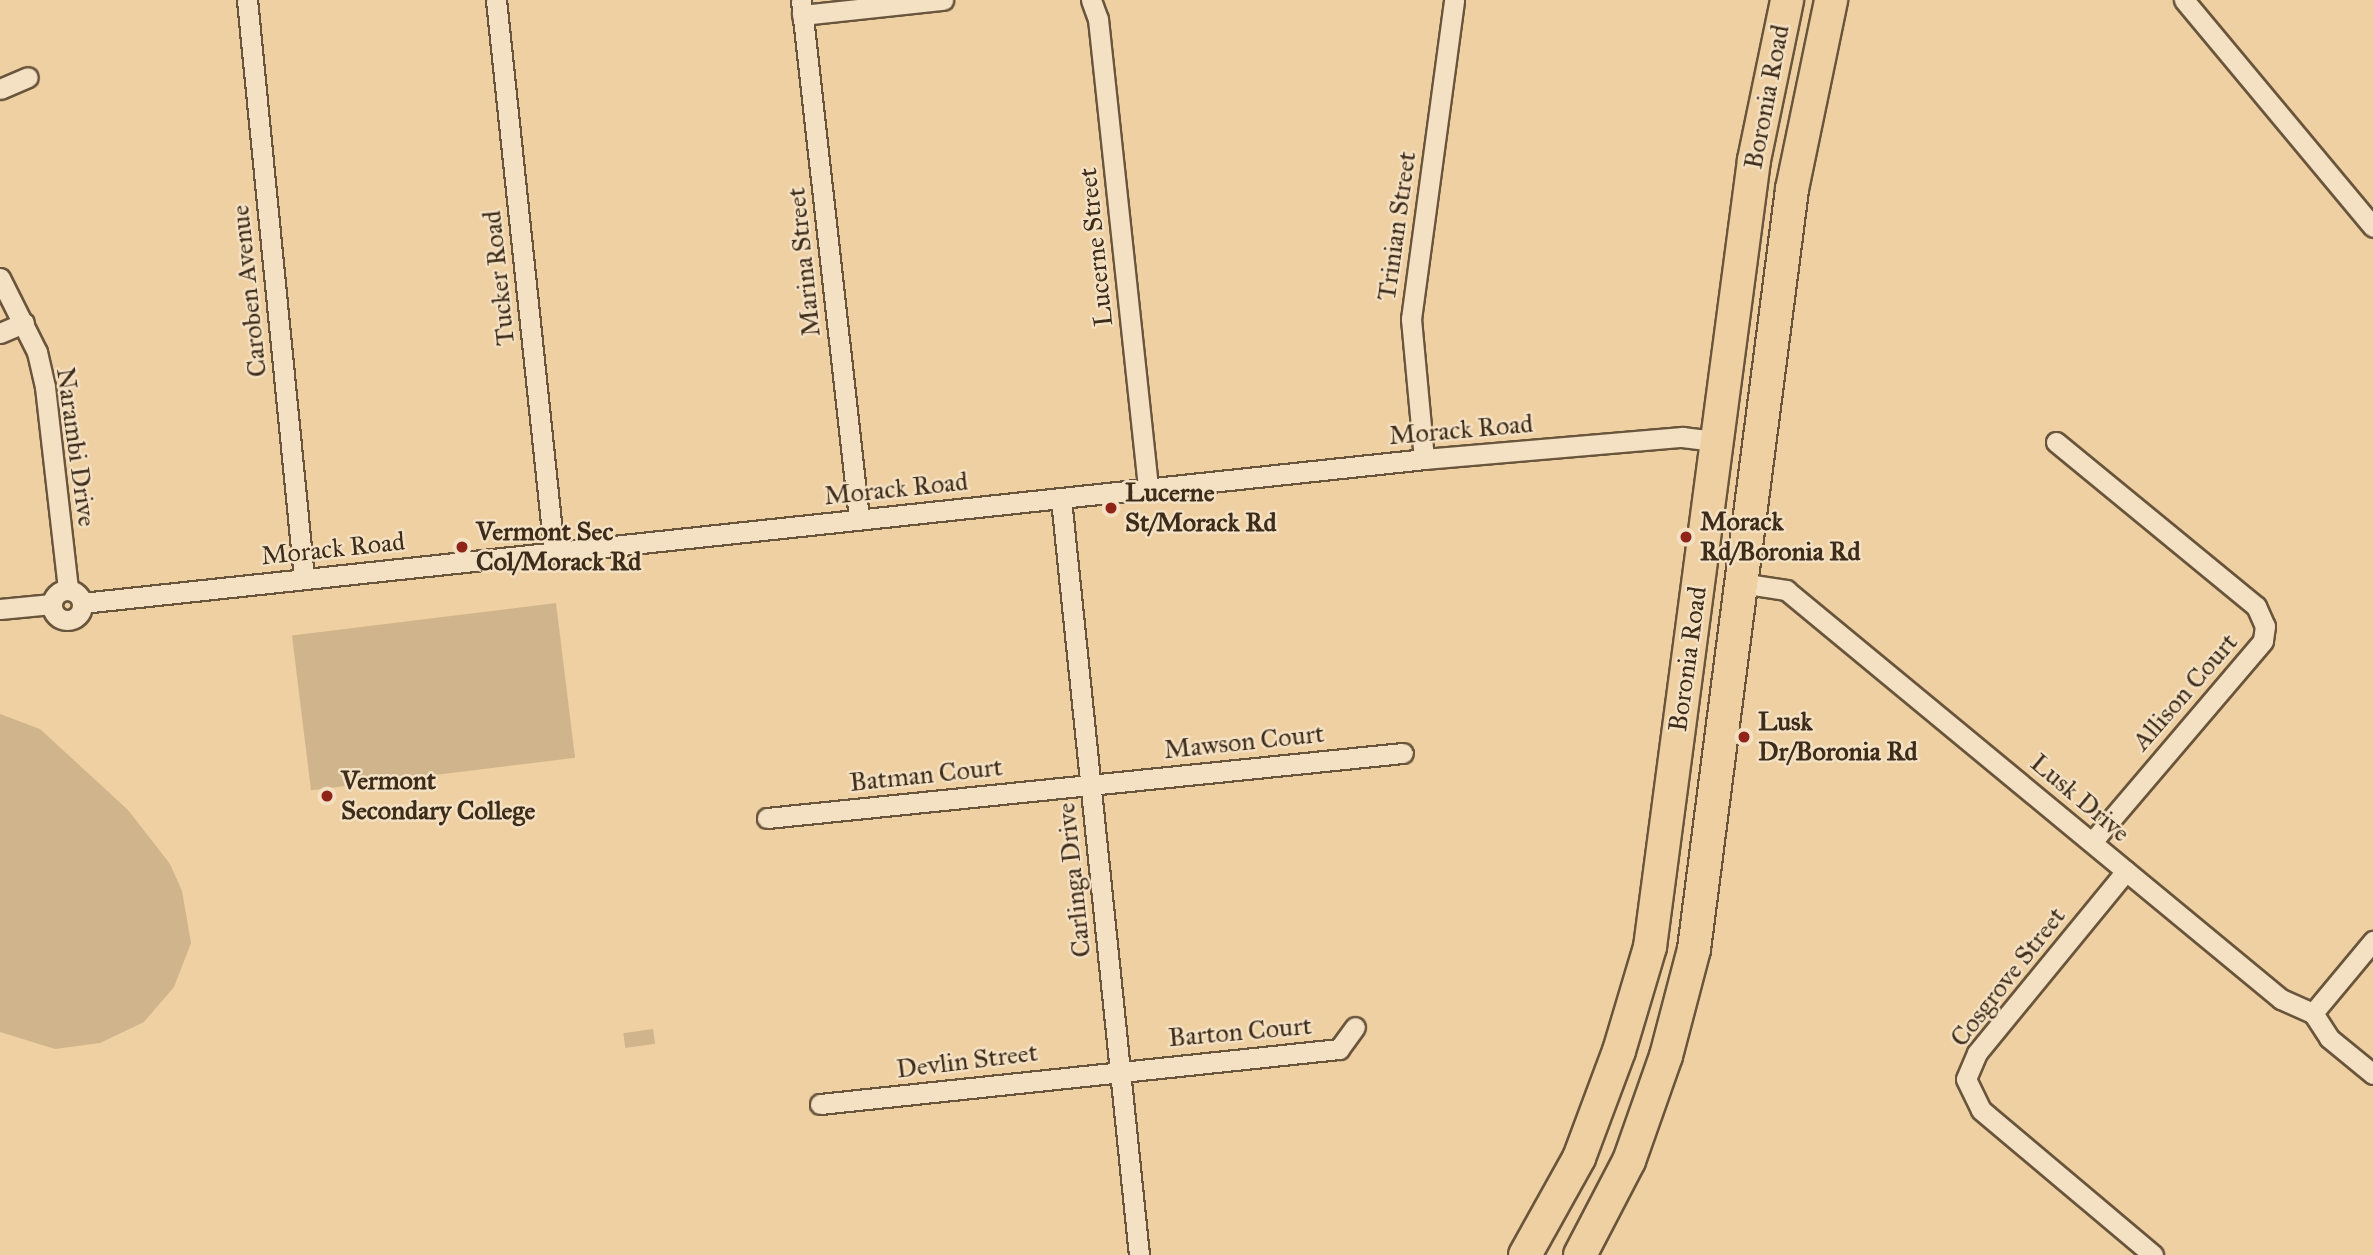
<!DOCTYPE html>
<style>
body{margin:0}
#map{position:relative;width:2373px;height:1255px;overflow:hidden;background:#eed0a2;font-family:"IM FELL Great Primer",serif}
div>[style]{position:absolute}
.green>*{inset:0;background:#d0b48b;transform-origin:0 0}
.roads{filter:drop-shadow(2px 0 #69553c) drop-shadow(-2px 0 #69553c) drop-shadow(0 2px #69553c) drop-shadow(0 -2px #69553c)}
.minor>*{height:19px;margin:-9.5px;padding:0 9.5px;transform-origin:9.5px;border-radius:9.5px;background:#f4e0c3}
.minor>.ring{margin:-9.5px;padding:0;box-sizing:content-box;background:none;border:19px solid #f4e0c3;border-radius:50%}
.primary>*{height:32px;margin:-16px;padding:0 16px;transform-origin:16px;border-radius:16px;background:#eed0a2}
.dots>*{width:19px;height:19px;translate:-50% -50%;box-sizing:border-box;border:4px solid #f4e0c3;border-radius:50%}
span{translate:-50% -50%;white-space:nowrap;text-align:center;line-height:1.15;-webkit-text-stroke:5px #f4e0c3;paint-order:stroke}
.street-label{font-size:26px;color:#3d2c1a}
.poi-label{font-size:26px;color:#3d2c1a;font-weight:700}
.left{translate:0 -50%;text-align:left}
</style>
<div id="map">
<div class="green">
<i style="left:556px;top:603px;width:156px;height:266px;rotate:83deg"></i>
<i style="clip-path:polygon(0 714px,40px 729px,128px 810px,170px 864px,182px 891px,191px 943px,174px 987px,144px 1022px,100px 1043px,55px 1049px,0 1032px)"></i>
<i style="left:653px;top:1029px;width:15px;height:30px;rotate:82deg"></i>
</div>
<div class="roads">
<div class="minor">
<i style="left:247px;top:0;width:581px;rotate:84.37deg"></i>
<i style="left:496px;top:0;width:554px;rotate:83.99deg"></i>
<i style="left:801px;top:0;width:522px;rotate:83.62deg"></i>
<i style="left:1091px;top:0;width:20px;rotate:70deg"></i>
<i style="left:1098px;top:19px;width:473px;rotate:83.9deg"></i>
<i style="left:2184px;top:0;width:295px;rotate:50.2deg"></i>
<i style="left:802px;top:15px;width:142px;rotate:-6.1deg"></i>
<i style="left:0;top:89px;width:30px;rotate:-23deg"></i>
<i style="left:0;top:278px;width:83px;rotate:63.4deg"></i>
<i style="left:37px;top:352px;width:36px;rotate:77deg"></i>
<i style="left:45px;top:387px;width:204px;rotate:83.5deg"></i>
<i style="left:0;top:333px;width:26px;rotate:-23deg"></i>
<i style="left:2056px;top:442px;width:259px;rotate:39.4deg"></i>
<i style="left:2256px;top:606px;width:22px;rotate:66deg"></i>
<i style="left:2265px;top:626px;width:15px;rotate:98deg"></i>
<i style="left:2263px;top:641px;width:264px;rotate:130.4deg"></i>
<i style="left:1424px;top:459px;width:141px;rotate:-95.3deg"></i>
<i style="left:1411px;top:319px;width:322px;rotate:-82.3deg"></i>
<i style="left:1061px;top:499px;width:760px;rotate:84.11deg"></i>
<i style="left:1741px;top:583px;width:46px;rotate:8.8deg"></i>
<i style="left:1786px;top:590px;width:642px;rotate:39.57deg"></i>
<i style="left:2281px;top:999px;width:35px;rotate:24deg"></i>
<i style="left:2313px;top:1013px;width:30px;rotate:57deg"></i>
<i style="left:2329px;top:1038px;width:57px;rotate:39.3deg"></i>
<i class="ring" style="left:52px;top:590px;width:11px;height:11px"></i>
<i style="left:82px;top:603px;width:1350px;rotate:-6.12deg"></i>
<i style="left:1424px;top:459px;width:259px;rotate:-4.9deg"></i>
<i style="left:1682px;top:437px;width:35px;rotate:7deg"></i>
<i style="left:0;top:609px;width:52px;rotate:-5.5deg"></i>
<i style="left:767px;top:818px;width:639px;rotate:-5.84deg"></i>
<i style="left:2126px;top:871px;width:235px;rotate:129.3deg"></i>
<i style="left:1977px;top:1053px;width:28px;rotate:113deg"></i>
<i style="left:1966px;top:1079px;width:34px;rotate:64deg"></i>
<i style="left:1981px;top:1110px;width:225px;rotate:40.1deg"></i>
<i style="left:2313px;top:1013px;width:94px;rotate:-50.2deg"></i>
<i style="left:820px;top:1104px;width:522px;rotate:-6.05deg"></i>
<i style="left:1339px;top:1049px;width:27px;rotate:-54deg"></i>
</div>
<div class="primary">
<i style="left:1525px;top:1255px;width:111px;rotate:-60.9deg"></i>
<i style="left:1579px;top:1158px;width:114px;rotate:-69.5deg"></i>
<i style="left:1619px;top:1051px;width:109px;rotate:-73.4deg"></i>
<i style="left:1650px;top:947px;width:794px;rotate:-82.47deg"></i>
<i style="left:1754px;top:160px;width:163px;rotate:-78.3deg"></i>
<i style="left:1580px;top:1255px;width:106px;rotate:-62.5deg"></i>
<i style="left:1629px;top:1161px;width:111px;rotate:-70.6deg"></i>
<i style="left:1666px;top:1056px;width:111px;rotate:-75.3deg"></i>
<i style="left:1694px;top:949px;width:766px;rotate:-82.65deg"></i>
<i style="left:1792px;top:189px;width:193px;rotate:-78.3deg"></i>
</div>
</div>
<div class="dots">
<i style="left:1111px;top:508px;background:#8f2418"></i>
<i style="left:1686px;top:537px;background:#8f2418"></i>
<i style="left:462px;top:547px;background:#8f2418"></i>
<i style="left:1744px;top:737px;background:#8f2418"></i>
<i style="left:327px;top:796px;background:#8f2418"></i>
</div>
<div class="street-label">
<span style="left:1767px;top:97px;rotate:-79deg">Boronia Road</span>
<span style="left:1397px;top:226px;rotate:-82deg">Trinian Street</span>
<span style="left:1096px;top:247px;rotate:-96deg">Lucerne Street</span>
<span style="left:804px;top:262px;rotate:-96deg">Marina Street</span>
<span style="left:499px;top:278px;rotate:-96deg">Tucker Road</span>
<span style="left:249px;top:291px;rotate:-96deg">Caroben Avenue</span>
<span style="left:1461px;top:430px;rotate:-5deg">Morack Road</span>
<span style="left:76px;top:447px;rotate:82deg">Narambi Drive</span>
<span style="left:896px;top:489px;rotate:-6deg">Morack Road</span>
<span style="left:333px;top:549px;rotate:-6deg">Morack Road</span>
<span style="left:1688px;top:659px;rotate:-82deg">Boronia Road</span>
<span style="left:2185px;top:692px;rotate:-49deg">Allison Court</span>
<span style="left:1244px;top:742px;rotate:-6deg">Mawson Court</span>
<span style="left:926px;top:775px;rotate:-6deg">Batman Court</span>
<span style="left:2080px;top:798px;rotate:40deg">Lusk Drive</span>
<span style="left:1074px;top:880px;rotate:-96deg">Carlinga Drive</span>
<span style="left:2008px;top:977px;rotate:-52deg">Cosgrove Street</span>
<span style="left:1240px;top:1032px;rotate:-5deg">Barton Court</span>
<span style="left:967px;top:1061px;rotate:-7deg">Devlin Street</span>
</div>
<div class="poi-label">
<span class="left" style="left:1125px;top:508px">Lucerne<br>St/Morack Rd</span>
<span class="left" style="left:1700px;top:537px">Morack<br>Rd/Boronia Rd</span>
<span class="left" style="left:476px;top:547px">Vermont Sec<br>Col/Morack Rd</span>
<span class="left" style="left:1758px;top:737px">Lusk<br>Dr/Boronia Rd</span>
<span class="left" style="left:341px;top:796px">Vermont<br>Secondary College</span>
</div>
</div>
